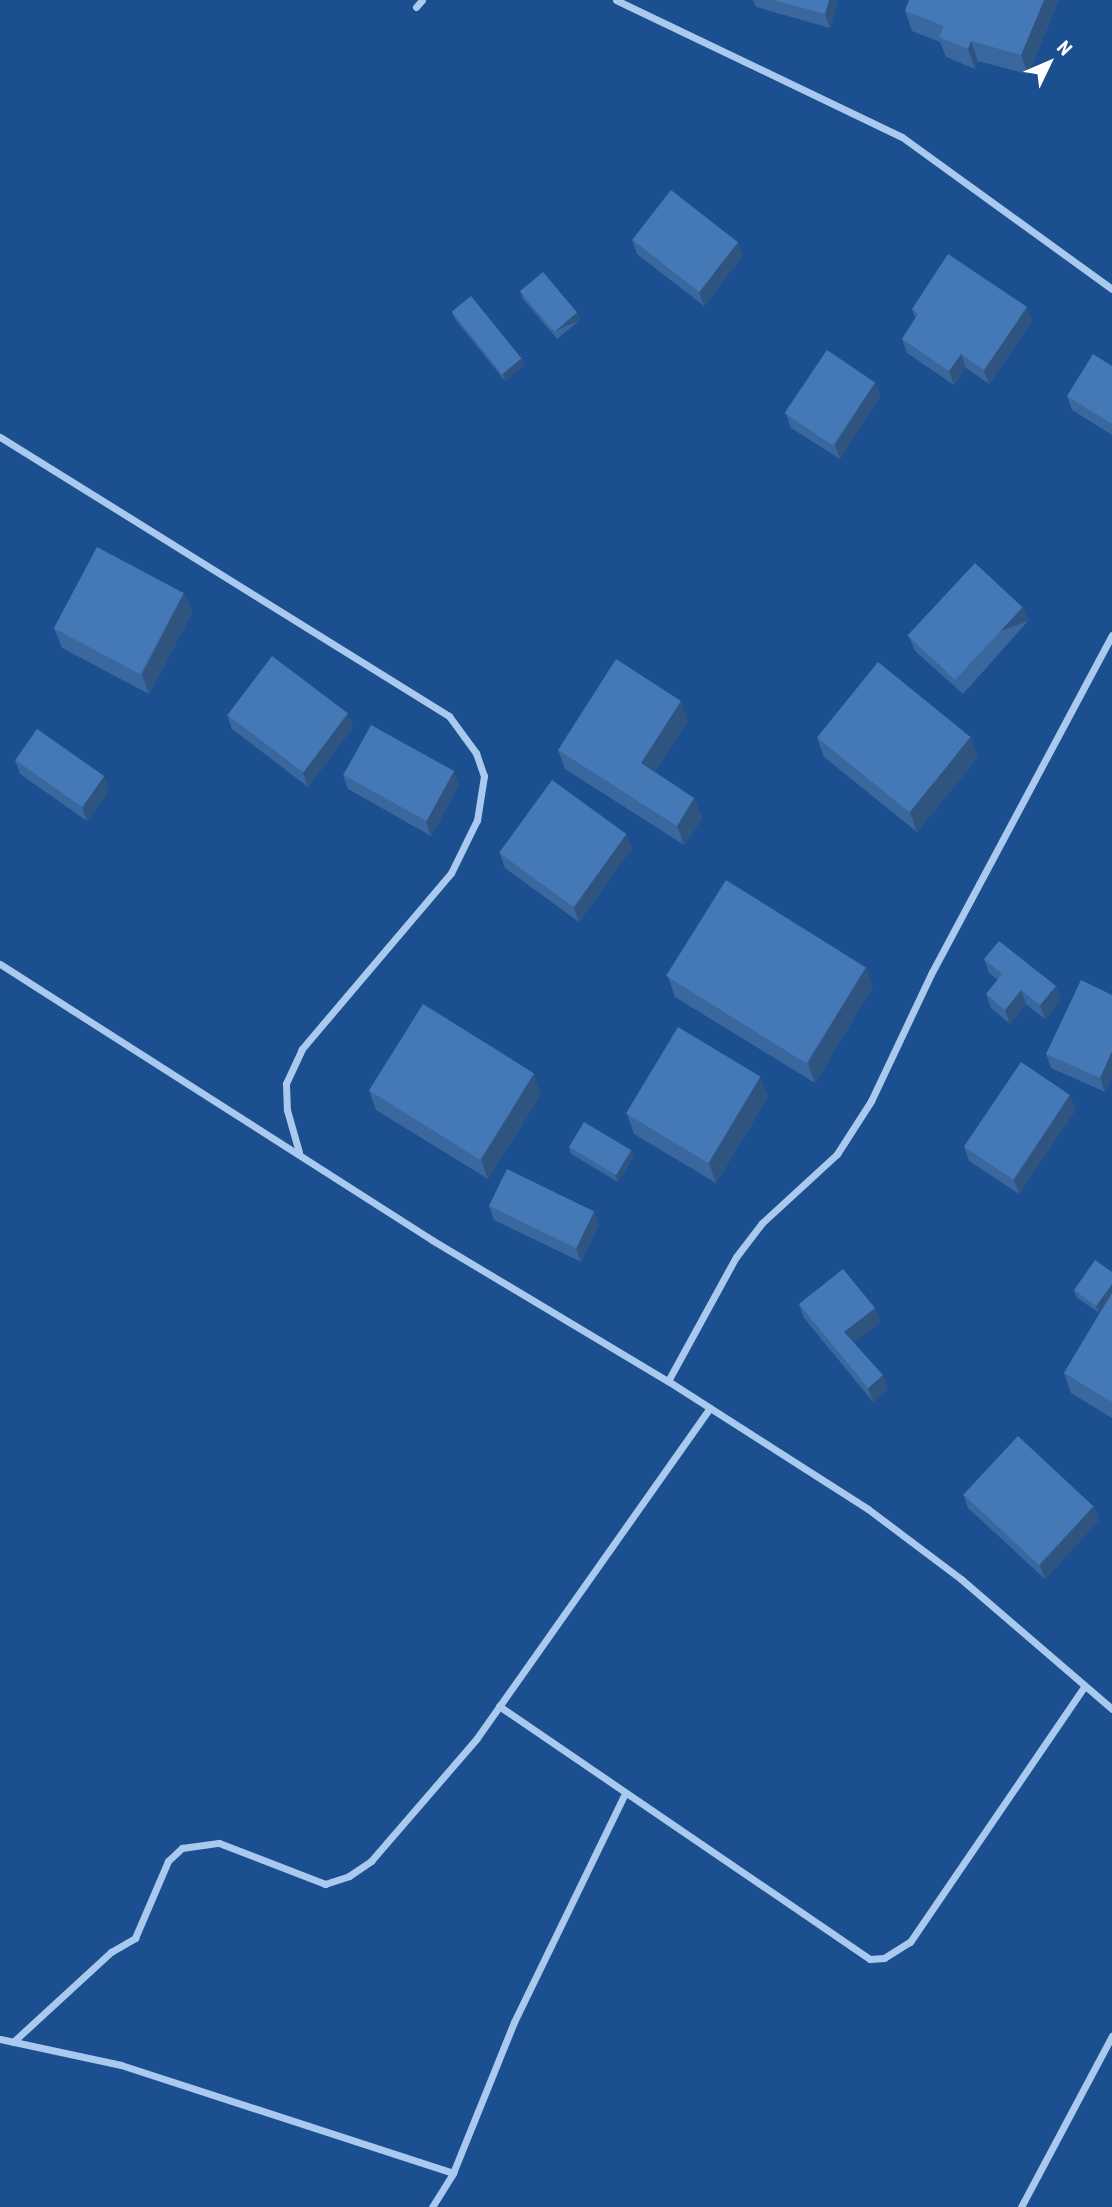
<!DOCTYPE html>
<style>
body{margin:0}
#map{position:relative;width:1112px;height:2207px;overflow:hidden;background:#1b4f8f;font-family:"Roboto Condensed",sans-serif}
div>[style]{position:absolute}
.street>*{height:7px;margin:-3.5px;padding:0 3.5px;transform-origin:3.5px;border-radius:3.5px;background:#a9c9ee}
.wall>*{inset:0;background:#3a679d}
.shaded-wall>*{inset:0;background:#305480;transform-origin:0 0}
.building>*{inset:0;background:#4478b7;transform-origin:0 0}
span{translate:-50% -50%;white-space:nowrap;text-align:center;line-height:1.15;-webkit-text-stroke:5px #1b4f8f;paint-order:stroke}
.north{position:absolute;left:1014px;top:28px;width:70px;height:70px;-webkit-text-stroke:5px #1b4f8f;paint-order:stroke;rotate:46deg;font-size:19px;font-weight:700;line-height:28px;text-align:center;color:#fff}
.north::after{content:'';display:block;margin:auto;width:24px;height:32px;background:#fff;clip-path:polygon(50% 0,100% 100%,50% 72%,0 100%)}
</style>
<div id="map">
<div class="street">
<i style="left:616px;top:0;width:317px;rotate:25.6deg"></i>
<i style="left:902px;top:137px;width:259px;rotate:35.9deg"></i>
<i style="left:416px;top:7px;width:9px;rotate:-49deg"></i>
<i style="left:0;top:437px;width:529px;rotate:31.86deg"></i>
<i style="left:449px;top:716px;width:46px;rotate:53.9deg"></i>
<i style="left:476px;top:753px;width:24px;rotate:71deg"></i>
<i style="left:484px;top:776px;width:45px;rotate:99deg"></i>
<i style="left:477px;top:820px;width:59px;rotate:116.1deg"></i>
<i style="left:451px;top:873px;width:231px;rotate:130.3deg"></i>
<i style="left:302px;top:1049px;width:38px;rotate:115deg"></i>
<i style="left:286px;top:1084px;width:26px;rotate:88deg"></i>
<i style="left:287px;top:1110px;width:44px;rotate:74.1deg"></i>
<i style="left:0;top:964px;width:513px;rotate:32.57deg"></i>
<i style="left:432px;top:1240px;width:275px;rotate:30.9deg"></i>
<i style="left:668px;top:1381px;width:237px;rotate:32.6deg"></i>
<i style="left:868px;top:1509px;width:116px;rotate:37deg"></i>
<i style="left:961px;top:1579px;width:199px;rotate:40.7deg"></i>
<i style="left:668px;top:1381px;width:141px;rotate:-61.3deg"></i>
<i style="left:736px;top:1257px;width:43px;rotate:-52.6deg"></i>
<i style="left:762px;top:1223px;width:102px;rotate:-42.6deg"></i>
<i style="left:837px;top:1154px;width:63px;rotate:-57.3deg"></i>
<i style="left:871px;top:1101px;width:140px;rotate:-64.7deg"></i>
<i style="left:931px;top:974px;width:384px;rotate:-61.9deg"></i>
<i style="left:499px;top:1706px;width:449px;rotate:34.3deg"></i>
<i style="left:870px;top:1959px;width:14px;rotate:-4deg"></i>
<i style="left:884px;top:1958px;width:31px;rotate:-32deg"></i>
<i style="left:910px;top:1942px;width:309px;rotate:-55.7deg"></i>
<i style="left:0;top:2039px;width:124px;rotate:12.1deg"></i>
<i style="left:121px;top:2065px;width:349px;rotate:18deg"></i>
<i style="left:13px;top:2042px;width:133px;rotate:-42.6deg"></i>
<i style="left:111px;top:1952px;width:28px;rotate:-30deg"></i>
<i style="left:135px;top:1938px;width:84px;rotate:-66.8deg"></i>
<i style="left:168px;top:1861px;width:19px;rotate:-43deg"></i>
<i style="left:182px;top:1848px;width:37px;rotate:-8deg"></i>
<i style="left:219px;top:1843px;width:114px;rotate:21.1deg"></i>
<i style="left:325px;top:1884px;width:25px;rotate:-18deg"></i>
<i style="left:349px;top:1876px;width:27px;rotate:-34deg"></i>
<i style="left:371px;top:1861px;width:162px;rotate:-49.2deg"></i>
<i style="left:477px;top:1738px;width:404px;rotate:-54.8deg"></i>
<i style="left:432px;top:2207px;width:40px;rotate:-58deg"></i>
<i style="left:453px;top:2173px;width:163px;rotate:-68deg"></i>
<i style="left:514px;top:2022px;width:252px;rotate:-64.1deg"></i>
<i style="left:1021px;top:2207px;width:194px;rotate:-62deg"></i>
</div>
<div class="wall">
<i style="clip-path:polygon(753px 0,838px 0,830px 28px,756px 7px)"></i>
<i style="clip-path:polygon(1059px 0,1028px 74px,978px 61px,975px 69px,946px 57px,940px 42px,912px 31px,905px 11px)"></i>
<i style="clip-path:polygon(632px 240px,743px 255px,704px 306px,637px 254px)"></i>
<i style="clip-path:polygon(520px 291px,577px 313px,580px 320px,557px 339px,523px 299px)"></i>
<i style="clip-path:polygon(1027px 307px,1032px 321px,989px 384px,966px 368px,954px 385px,907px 353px,902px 339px,915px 318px,912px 309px)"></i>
<i style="clip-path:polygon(452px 312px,522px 358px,524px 365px,505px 381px,455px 319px)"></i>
<i style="clip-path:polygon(1112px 366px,1112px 435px,1072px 410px,1067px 396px)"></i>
<i style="clip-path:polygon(875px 382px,880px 396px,840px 459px,791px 428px,786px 414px)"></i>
<i style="clip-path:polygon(184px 593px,192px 613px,149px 694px,62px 648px,54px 628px)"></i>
<i style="clip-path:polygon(1023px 607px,1028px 621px,963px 694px,915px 651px,909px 637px)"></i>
<i style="clip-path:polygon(227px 715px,353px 727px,308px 787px,232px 729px)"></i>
<i style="clip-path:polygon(688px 721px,655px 772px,694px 798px,702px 818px,684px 845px,565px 769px,558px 750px)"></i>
<i style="clip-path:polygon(817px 738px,978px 757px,917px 832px,824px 757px)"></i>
<i style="clip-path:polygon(15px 760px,104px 776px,109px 790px,87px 821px,20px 774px)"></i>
<i style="clip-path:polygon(343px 775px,459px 785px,431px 836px,348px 789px)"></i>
<i style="clip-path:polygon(626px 834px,632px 848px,579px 922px,505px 868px,500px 854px)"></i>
<i style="clip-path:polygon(984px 959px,1061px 1000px,1045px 1019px,1026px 1004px,1010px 1024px,991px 1008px,986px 994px,998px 980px,989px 973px)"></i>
<i style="clip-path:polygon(668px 977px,873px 986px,815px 1083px,675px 997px)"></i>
<i style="clip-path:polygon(1112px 995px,1112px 1076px,1105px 1092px,1051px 1068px,1046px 1054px)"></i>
<i style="clip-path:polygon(760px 1077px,768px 1097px,716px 1183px,634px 1134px,627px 1114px)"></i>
<i style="clip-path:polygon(369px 1090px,541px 1094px,488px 1179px,376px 1110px)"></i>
<i style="clip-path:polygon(1076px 1109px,1019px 1194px,969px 1161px,964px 1147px)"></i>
<i style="clip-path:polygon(569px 1147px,631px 1150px,633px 1157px,618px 1182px,571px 1154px)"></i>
<i style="clip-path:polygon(489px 1206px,599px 1225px,581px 1262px,494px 1220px)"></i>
<i style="clip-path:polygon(1112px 1272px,1112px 1418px,1071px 1393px,1064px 1373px,1105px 1304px,1099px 1313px,1076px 1297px,1074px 1290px)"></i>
<i style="clip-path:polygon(799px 1304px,875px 1308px,880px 1322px,854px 1342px,888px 1389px,873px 1402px,804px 1318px)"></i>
<i style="clip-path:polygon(963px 1494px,1094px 1506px,1099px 1520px,1045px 1579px,968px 1508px)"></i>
</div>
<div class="shaded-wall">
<i style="clip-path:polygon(829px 0,838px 0,830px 28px,825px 14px)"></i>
<i style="clip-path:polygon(1044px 0,1059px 0,1028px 74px,1021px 55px)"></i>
<i style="clip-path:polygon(971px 41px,978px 61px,975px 69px,968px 49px)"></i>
<i style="clip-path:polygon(738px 242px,743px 255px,704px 306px,699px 292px)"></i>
<i style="clip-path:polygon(1027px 307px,1032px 321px,989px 384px,984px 370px)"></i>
<i style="left:577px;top:313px;width:8px;height:30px;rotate:67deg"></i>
<i style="clip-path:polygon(961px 354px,966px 368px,954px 385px,949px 371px)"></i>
<i style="clip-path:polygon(522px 358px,524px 365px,505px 381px,503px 374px)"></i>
<i style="clip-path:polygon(875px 382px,880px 396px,840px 459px,835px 445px)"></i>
<i style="clip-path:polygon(184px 593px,192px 613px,149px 694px,142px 674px)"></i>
<i style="left:1023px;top:607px;width:15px;height:98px;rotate:70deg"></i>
<i style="clip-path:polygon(681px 701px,688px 721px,648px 783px,641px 763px)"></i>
<i style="clip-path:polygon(348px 713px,353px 727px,308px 787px,303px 773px)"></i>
<i style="clip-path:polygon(971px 737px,978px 757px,917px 832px,910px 812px)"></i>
<i style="clip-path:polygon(454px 771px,459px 785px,431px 836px,426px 822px)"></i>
<i style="clip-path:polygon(104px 776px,109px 790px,87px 821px,82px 807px)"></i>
<i style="clip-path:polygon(694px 798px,702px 818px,684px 845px,677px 826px)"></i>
<i style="clip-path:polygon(626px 834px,632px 848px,579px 922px,574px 908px)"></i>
<i style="clip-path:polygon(866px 967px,873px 986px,815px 1083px,808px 1063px)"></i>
<i style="clip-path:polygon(1056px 986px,1061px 1000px,1045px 1019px,1040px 1005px)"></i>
<i style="clip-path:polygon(1021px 990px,1026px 1004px,1010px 1024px,1005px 1010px)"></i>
<i style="clip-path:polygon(1112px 1051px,1112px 1076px,1105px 1092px,1100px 1078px)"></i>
<i style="clip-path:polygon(534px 1074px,541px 1094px,488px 1179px,481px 1160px)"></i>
<i style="clip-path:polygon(760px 1077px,768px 1097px,716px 1183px,709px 1163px)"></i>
<i style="clip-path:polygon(1070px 1095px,1076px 1109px,1019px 1194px,1014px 1180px)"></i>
<i style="clip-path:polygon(631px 1150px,633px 1157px,618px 1182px,615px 1175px)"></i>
<i style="clip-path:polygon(594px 1211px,599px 1225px,581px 1262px,576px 1248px)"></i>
<i style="clip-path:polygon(1112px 1284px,1112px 1295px,1099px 1313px,1096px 1306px)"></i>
<i style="clip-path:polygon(875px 1308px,880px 1322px,850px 1346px,844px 1332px)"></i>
<i style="clip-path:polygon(883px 1375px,888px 1389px,873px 1402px,868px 1388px)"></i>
<i style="clip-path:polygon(1094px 1506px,1099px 1520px,1045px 1579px,1040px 1565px)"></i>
</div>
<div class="building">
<i style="clip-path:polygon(774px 0,829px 0,825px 14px)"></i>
<i style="clip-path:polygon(909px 0,1044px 0,1021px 55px,971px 41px,968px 49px,939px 37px,944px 26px,905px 11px)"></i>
<i style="left:671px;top:190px;width:85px;height:63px;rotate:38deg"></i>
<i style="clip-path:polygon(948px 254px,1027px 307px,984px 370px,961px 354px,949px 371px,902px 339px,918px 314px,912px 309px)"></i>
<i style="left:543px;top:272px;width:53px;height:30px;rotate:50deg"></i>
<i style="left:471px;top:296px;width:80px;height:25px;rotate:51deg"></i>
<i style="left:827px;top:350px;width:58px;height:76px;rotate:34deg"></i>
<i style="clip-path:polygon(1093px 354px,1112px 366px,1112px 424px,1067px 396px)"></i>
<i style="left:97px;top:547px;width:98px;height:92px;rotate:28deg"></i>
<i style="left:975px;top:563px;width:65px;height:99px;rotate:43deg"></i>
<i style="left:272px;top:656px;width:95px;height:74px;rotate:37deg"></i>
<i style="clip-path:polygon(616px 659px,681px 701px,641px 763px,694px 798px,677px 826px,558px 750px)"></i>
<i style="left:878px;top:662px;width:119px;height:97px;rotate:39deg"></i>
<i style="left:371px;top:725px;width:95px;height:57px;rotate:29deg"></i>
<i style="left:37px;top:729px;width:82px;height:38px;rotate:35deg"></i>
<i style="left:552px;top:780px;width:92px;height:90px;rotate:36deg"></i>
<i style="left:726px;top:880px;width:165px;height:113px;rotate:32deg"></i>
<i style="clip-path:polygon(999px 941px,1056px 986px,1040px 1005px,1021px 990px,1005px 1010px,986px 994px,1002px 974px,984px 959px)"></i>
<i style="clip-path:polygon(1081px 980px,1112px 995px,1112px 1051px,1100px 1078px,1046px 1054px)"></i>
<i style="left:423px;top:1004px;width:131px;height:102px;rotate:32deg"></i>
<i style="left:678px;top:1027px;width:96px;height:101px;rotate:31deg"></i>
<i style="left:1021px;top:1062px;width:59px;height:102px;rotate:34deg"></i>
<i style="left:584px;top:1122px;width:55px;height:29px;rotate:31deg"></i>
<i style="left:507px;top:1169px;width:97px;height:41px;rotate:26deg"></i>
<i style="clip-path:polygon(1095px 1260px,1112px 1272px,1112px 1284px,1096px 1306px,1074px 1290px)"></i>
<i style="clip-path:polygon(843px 1269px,875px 1308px,844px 1332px,883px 1375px,868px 1388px,799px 1304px)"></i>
<i style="clip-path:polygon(1112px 1293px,1112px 1402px,1064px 1373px)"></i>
<i style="left:1018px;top:1436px;width:103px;height:80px;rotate:43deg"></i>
</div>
<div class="north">N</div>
</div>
